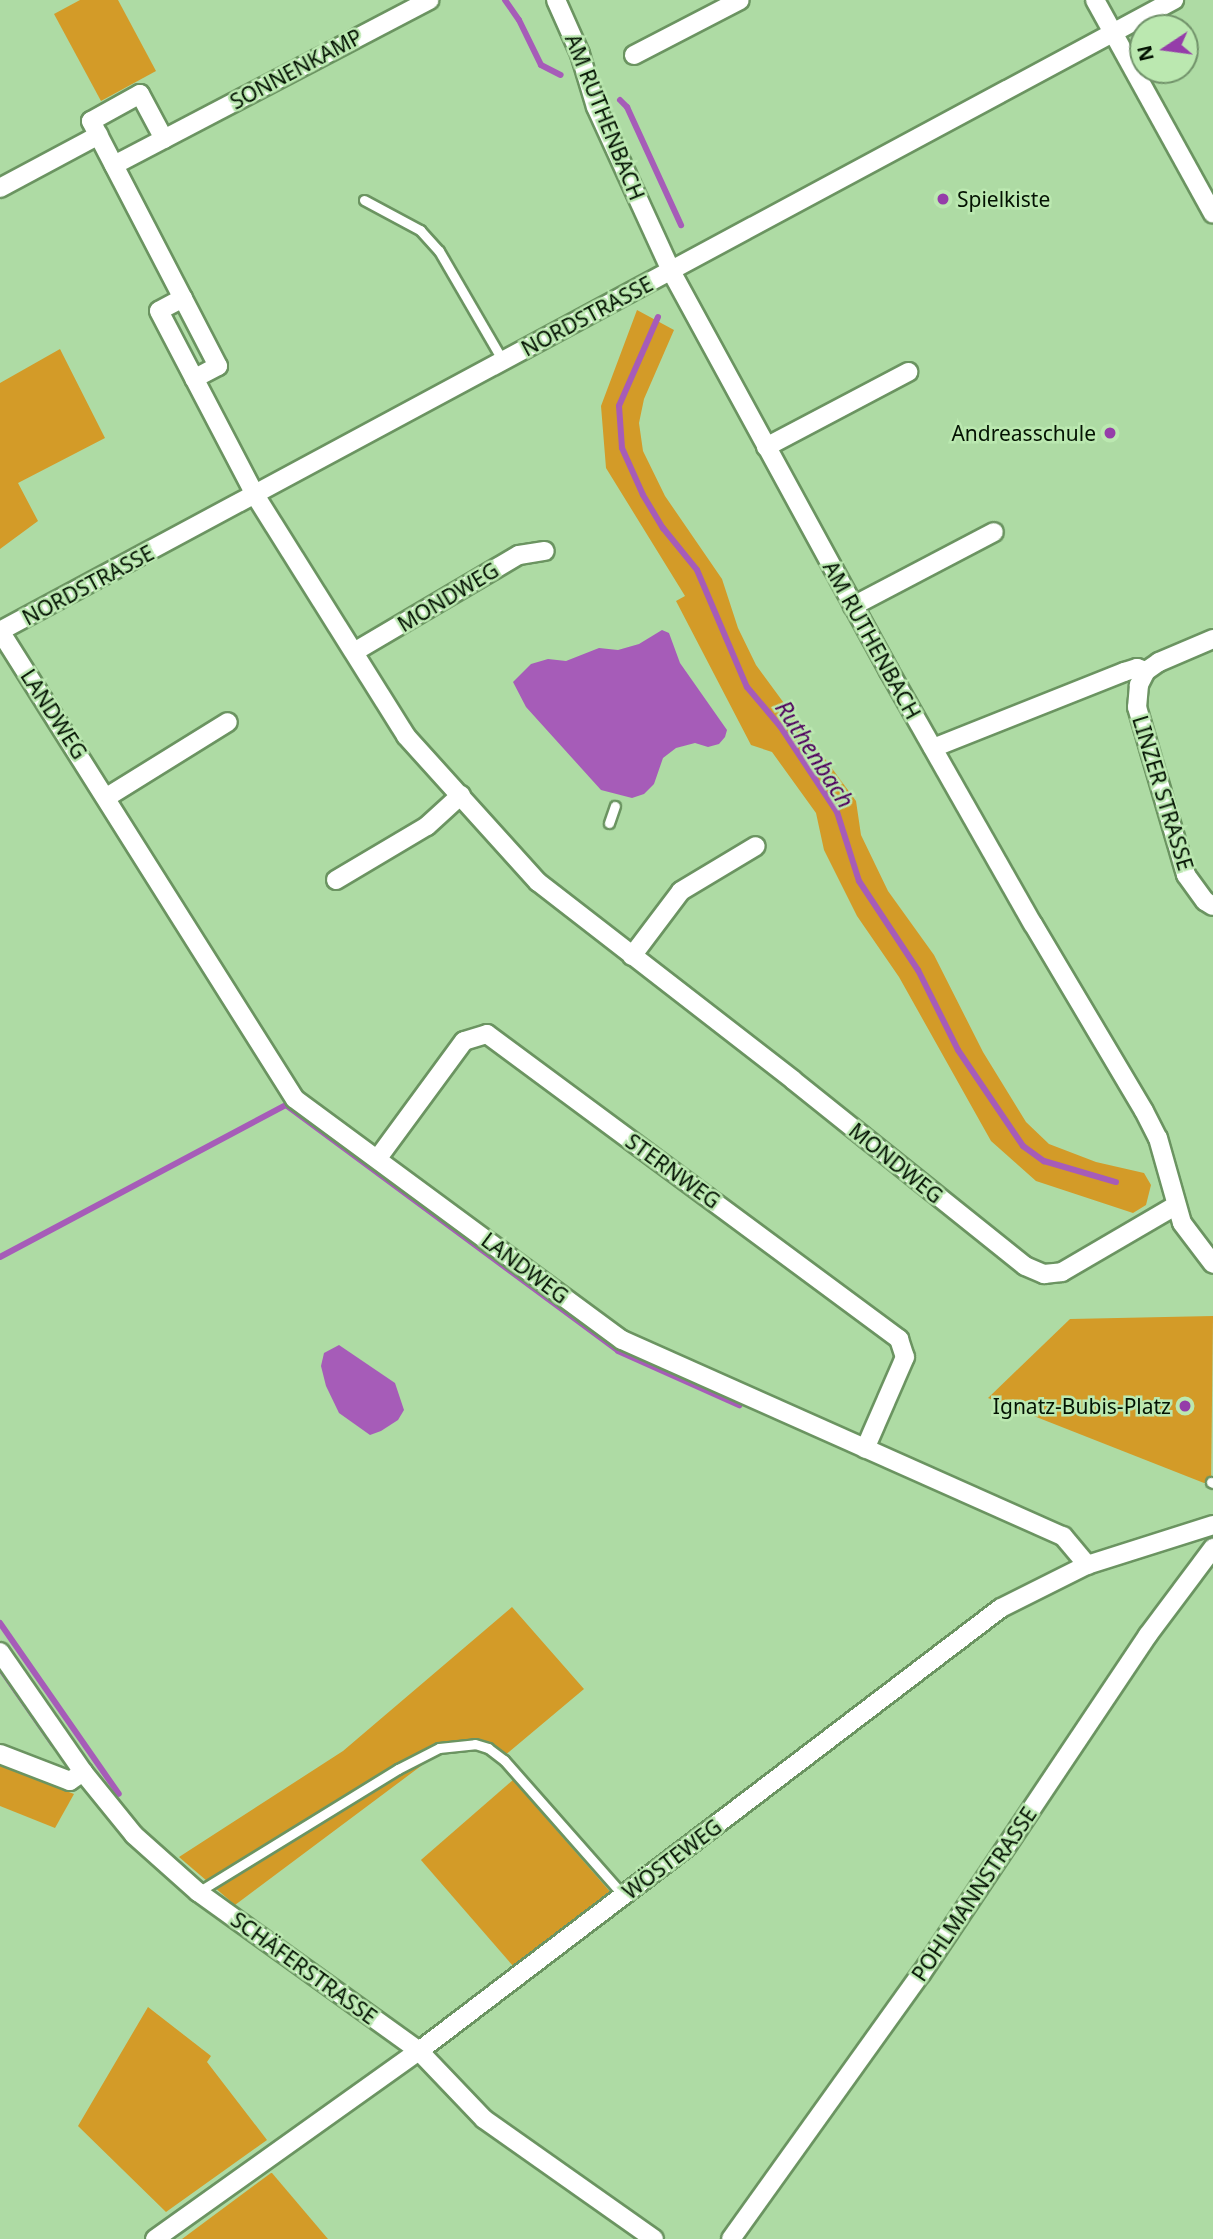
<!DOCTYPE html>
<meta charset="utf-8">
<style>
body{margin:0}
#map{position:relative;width:1213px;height:2239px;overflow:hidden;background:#aedba4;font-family:"Noto Sans",sans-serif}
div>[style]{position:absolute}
.green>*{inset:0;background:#d39b28;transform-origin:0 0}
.water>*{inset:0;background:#a65cb8}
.stream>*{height:6px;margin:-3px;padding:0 3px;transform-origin:3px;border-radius:3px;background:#a65cb8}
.roads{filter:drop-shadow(2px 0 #6b9461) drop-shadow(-2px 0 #6b9461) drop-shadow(0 2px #6b9461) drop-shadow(0 -2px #6b9461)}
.lane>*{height:9px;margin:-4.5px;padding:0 4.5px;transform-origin:4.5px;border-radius:4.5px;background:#fff}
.street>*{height:18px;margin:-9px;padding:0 9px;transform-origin:9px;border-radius:9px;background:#fff}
.dots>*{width:19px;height:19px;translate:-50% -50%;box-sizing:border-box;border:4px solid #bbe8b0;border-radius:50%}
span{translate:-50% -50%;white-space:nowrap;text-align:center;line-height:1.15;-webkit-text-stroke:5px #bbe8b0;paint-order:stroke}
.street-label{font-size:21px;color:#031202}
.poi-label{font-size:21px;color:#031202}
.left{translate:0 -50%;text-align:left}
.right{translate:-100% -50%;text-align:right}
.water-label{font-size:23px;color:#4f015e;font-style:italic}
.north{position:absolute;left:1129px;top:14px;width:70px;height:70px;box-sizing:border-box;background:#bbe8b0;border:2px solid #71926a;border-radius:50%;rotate:257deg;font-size:19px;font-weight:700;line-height:28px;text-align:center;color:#031202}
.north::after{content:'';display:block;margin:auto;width:24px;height:32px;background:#953da9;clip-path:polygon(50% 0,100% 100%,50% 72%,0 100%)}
</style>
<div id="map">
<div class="green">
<i style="clip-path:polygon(80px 0,118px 0,156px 71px,101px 101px,54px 14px)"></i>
<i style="clip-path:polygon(637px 310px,674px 330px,644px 399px,639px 423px,643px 451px,665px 496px,722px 579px,738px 628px,756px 665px,856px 801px,861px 835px,888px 891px,934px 955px,983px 1052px,1026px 1122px,1049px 1144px,1096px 1162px,1144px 1173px,1151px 1185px,1146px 1205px,1133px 1213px,1036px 1181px,991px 1141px,899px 977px,857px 916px,824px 850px,816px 813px,772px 752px,751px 745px,676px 601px,685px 596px,606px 468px,601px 406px)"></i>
<i style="clip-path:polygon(60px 349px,105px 438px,18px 483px,38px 521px,0 549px,0 383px)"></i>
<i style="clip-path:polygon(1213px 1316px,1211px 1482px,1204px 1483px,988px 1398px,1070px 1319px)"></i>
<i style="clip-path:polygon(512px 1607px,584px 1689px,497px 1762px,485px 1753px,476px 1751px,437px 1754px,235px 1905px,179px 1857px,343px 1751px)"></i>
<i style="clip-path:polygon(0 1765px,74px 1794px,55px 1828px,0 1806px)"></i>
<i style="left:513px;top:1780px;width:149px;height:122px;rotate:49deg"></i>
<i style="clip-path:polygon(148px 2007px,211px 2056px,207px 2062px,267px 2140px,166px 2212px,78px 2126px)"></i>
<i style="clip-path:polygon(272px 2173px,328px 2239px,182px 2239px,271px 2173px)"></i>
</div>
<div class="water">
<i style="clip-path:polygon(662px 630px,669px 633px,680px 663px,727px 730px,725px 737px,719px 744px,708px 747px,695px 743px,676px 748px,663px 758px,654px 784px,644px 794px,632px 798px,601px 790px,526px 707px,513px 682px,531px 664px,548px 659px,566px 661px,599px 648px,618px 650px,639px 644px)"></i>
<i style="clip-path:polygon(339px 1345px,395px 1383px,404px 1410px,398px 1420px,381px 1431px,370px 1435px,339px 1413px,326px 1386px,321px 1366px,324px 1353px)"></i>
</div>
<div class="stream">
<i style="left:505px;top:0;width:24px;rotate:55deg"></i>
<i style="left:519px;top:20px;width:50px;rotate:63.9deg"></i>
<i style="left:541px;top:65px;width:22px;rotate:27deg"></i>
<i style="left:620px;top:100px;width:10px;rotate:45deg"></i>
<i style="left:627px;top:107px;width:130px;rotate:65.4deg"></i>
<i style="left:658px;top:317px;width:97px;rotate:113.7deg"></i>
<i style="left:619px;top:406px;width:42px;rotate:85.9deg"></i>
<i style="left:622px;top:448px;width:51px;rotate:65.9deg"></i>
<i style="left:643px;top:495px;width:39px;rotate:59deg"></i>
<i style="left:663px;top:528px;width:54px;rotate:51deg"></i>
<i style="left:697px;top:570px;width:127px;rotate:66.9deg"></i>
<i style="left:747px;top:687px;width:51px;rotate:49.8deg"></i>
<i style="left:780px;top:726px;width:103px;rotate:56.5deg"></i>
<i style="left:837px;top:812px;width:72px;rotate:72.3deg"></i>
<i style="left:859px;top:881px;width:107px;rotate:56.5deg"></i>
<i style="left:918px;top:970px;width:89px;rotate:63.4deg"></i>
<i style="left:958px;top:1050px;width:116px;rotate:55.9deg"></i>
<i style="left:1023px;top:1146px;width:26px;rotate:36deg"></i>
<i style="left:1044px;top:1161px;width:75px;rotate:16.3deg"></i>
<i style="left:0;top:1257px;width:324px;rotate:-28deg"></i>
<i style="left:286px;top:1105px;width:413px;rotate:36.5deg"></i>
<i style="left:618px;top:1351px;width:133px;rotate:24.1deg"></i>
<i style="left:0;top:1623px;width:208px;rotate:55.2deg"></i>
<i style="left:0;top:1668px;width:93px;rotate:55.1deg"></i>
</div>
<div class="roads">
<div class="lane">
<i style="left:364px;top:200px;width:64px;rotate:28.2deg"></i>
<i style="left:420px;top:230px;width:28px;rotate:48deg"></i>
<i style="left:439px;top:251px;width:127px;rotate:59.8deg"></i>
<i style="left:609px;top:823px;width:18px;rotate:-71deg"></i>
<i style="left:1211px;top:1482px;width:2px;rotate:27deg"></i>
<i style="left:198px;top:1892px;width:235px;rotate:-31.6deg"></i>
<i style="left:398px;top:1769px;width:46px;rotate:-27.1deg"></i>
<i style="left:439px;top:1748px;width:36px;rotate:-6deg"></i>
<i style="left:475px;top:1744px;width:14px;rotate:17deg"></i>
<i style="left:488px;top:1748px;width:20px;rotate:37deg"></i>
<i style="left:504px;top:1760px;width:181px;rotate:48.6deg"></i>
</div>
<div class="street">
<i style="left:556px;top:0;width:59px;rotate:66deg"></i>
<i style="left:580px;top:54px;width:55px;rotate:73.2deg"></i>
<i style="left:596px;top:107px;width:180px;rotate:65.4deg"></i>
<i style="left:671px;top:271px;width:456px;rotate:61.4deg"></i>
<i style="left:889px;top:671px;width:291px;rotate:60.4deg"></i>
<i style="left:1033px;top:924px;width:217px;rotate:59.3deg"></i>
<i style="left:1144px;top:1111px;width:30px;rotate:63deg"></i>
<i style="left:1158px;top:1138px;width:88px;rotate:74.2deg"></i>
<i style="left:1182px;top:1223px;width:51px;rotate:52.9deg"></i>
<i style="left:1095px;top:0;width:244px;rotate:61.1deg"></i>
<i style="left:634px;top:55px;width:119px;rotate:-27.4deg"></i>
<i style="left:164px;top:139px;width:51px;rotate:-118.1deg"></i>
<i style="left:140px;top:94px;width:56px;rotate:151.1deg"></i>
<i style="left:91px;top:121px;width:276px;rotate:62.6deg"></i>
<i style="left:218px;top:366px;width:27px;rotate:152deg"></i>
<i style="left:114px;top:165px;width:356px;rotate:-27.6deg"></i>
<i style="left:0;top:188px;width:112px;rotate:-28.2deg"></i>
<i style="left:183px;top:298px;width:27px;rotate:152deg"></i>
<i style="left:159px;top:311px;width:208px;rotate:62.4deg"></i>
<i style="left:255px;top:495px;width:284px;rotate:57.9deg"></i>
<i style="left:406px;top:736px;width:197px;rotate:47.9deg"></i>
<i style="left:538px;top:882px;width:323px;rotate:37.8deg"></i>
<i style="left:793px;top:1080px;width:297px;rotate:38.7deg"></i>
<i style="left:1025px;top:1266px;width:21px;rotate:23deg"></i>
<i style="left:1044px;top:1274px;width:18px;rotate:-6deg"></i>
<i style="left:1062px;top:1272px;width:131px;rotate:-30.3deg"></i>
<i style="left:766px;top:447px;width:161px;rotate:-27.8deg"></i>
<i style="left:853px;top:606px;width:159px;rotate:-27.7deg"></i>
<i style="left:0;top:631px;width:553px;rotate:57.78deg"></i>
<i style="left:295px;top:1099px;width:406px;rotate:36.4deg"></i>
<i style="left:622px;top:1340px;width:483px;rotate:24deg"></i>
<i style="left:1063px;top:1536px;width:38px;rotate:50deg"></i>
<i style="left:0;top:631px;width:1333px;rotate:-28.26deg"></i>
<i style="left:1213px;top:639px;width:59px;rotate:156.9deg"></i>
<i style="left:1159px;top:662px;width:16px;rotate:145deg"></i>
<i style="left:1146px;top:671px;width:16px;rotate:117deg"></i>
<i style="left:1139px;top:685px;width:22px;rotate:95deg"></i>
<i style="left:1137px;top:707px;width:175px;rotate:73.7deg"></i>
<i style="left:1186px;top:875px;width:32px;rotate:54deg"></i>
<i style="left:1205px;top:901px;width:9px;rotate:32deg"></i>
<i style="left:354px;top:652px;width:191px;rotate:-30.5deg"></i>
<i style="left:519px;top:555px;width:26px;rotate:-9deg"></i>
<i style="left:933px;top:748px;width:206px;rotate:-21.7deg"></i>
<i style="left:1124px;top:672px;width:14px;rotate:-17deg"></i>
<i style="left:1137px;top:668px;width:9px;rotate:18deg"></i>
<i style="left:107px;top:797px;width:142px;rotate:-31.8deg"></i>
<i style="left:336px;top:880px;width:106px;rotate:-30.7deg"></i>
<i style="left:427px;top:826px;width:46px;rotate:-42.4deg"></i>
<i style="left:632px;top:956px;width:81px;rotate:-53deg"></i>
<i style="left:681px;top:891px;width:87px;rotate:-31deg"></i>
<i style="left:378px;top:1158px;width:145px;rotate:-53.7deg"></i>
<i style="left:464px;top:1041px;width:24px;rotate:-17deg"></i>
<i style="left:487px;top:1034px;width:513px;rotate:36.51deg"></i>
<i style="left:899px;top:1339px;width:19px;rotate:72deg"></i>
<i style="left:905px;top:1357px;width:100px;rotate:113.5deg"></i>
<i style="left:0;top:1652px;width:146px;rotate:55.3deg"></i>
<i style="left:83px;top:1772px;width:81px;rotate:51deg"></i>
<i style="left:134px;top:1835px;width:86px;rotate:41.7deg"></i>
<i style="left:198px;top:1892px;width:272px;rotate:35.7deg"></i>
<i style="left:419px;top:2051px;width:94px;rotate:46.3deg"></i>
<i style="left:484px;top:2119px;width:208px;rotate:35.2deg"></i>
<i style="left:0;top:1754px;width:75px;rotate:21.1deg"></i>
<i style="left:70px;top:1781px;width:16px;rotate:-35deg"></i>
<i style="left:155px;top:2239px;width:324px;rotate:-35.5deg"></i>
<i style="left:419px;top:2051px;width:731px;rotate:-37.28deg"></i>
<i style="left:1001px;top:1608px;width:96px;rotate:-26.6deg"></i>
<i style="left:1087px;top:1565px;width:132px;rotate:-17.6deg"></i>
<i style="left:731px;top:2239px;width:326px;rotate:-54.4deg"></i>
<i style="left:921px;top:1974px;width:408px;rotate:-56.2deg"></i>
<i style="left:1148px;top:1635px;width:109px;rotate:-53.2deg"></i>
</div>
</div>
<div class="dots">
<i style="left:943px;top:199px;background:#953da9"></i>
<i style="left:1110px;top:433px;background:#953da9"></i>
<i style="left:1185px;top:1406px;background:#953da9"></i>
</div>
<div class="street-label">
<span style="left:296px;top:69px;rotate:-28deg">SONNENKAMP</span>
<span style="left:605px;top:117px;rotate:68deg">AM RUTHENBACH</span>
<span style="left:587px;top:316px;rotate:-28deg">NORDSTRASSE</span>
<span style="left:88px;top:585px;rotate:-28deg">NORDSTRASSE</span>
<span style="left:448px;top:597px;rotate:-31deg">MONDWEG</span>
<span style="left:872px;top:640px;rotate:61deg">AM RUTHENBACH</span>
<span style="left:54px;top:714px;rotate:57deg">LANDWEG</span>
<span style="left:1163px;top:793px;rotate:73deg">LINZER STRASSE</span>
<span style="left:896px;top:1163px;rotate:39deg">MONDWEG</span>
<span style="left:673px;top:1171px;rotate:36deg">STERNWEG</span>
<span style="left:525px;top:1268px;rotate:37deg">LANDWEG</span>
<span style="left:672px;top:1859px;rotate:-37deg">WÖSTEWEG</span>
<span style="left:974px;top:1894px;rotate:-56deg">POHLMANNSTRASSE</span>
<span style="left:304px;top:1968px;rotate:36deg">SCHÄFERSTRASSE</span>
</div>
<div class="poi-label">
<span class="left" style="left:957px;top:199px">Spielkiste</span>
<span class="right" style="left:1096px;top:433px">Andreasschule</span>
<span class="right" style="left:1171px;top:1406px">Ignatz-Bubis-Platz</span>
</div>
<div class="water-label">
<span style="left:815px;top:754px;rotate:57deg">Ruthenbach</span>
</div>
<div class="north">N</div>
</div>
